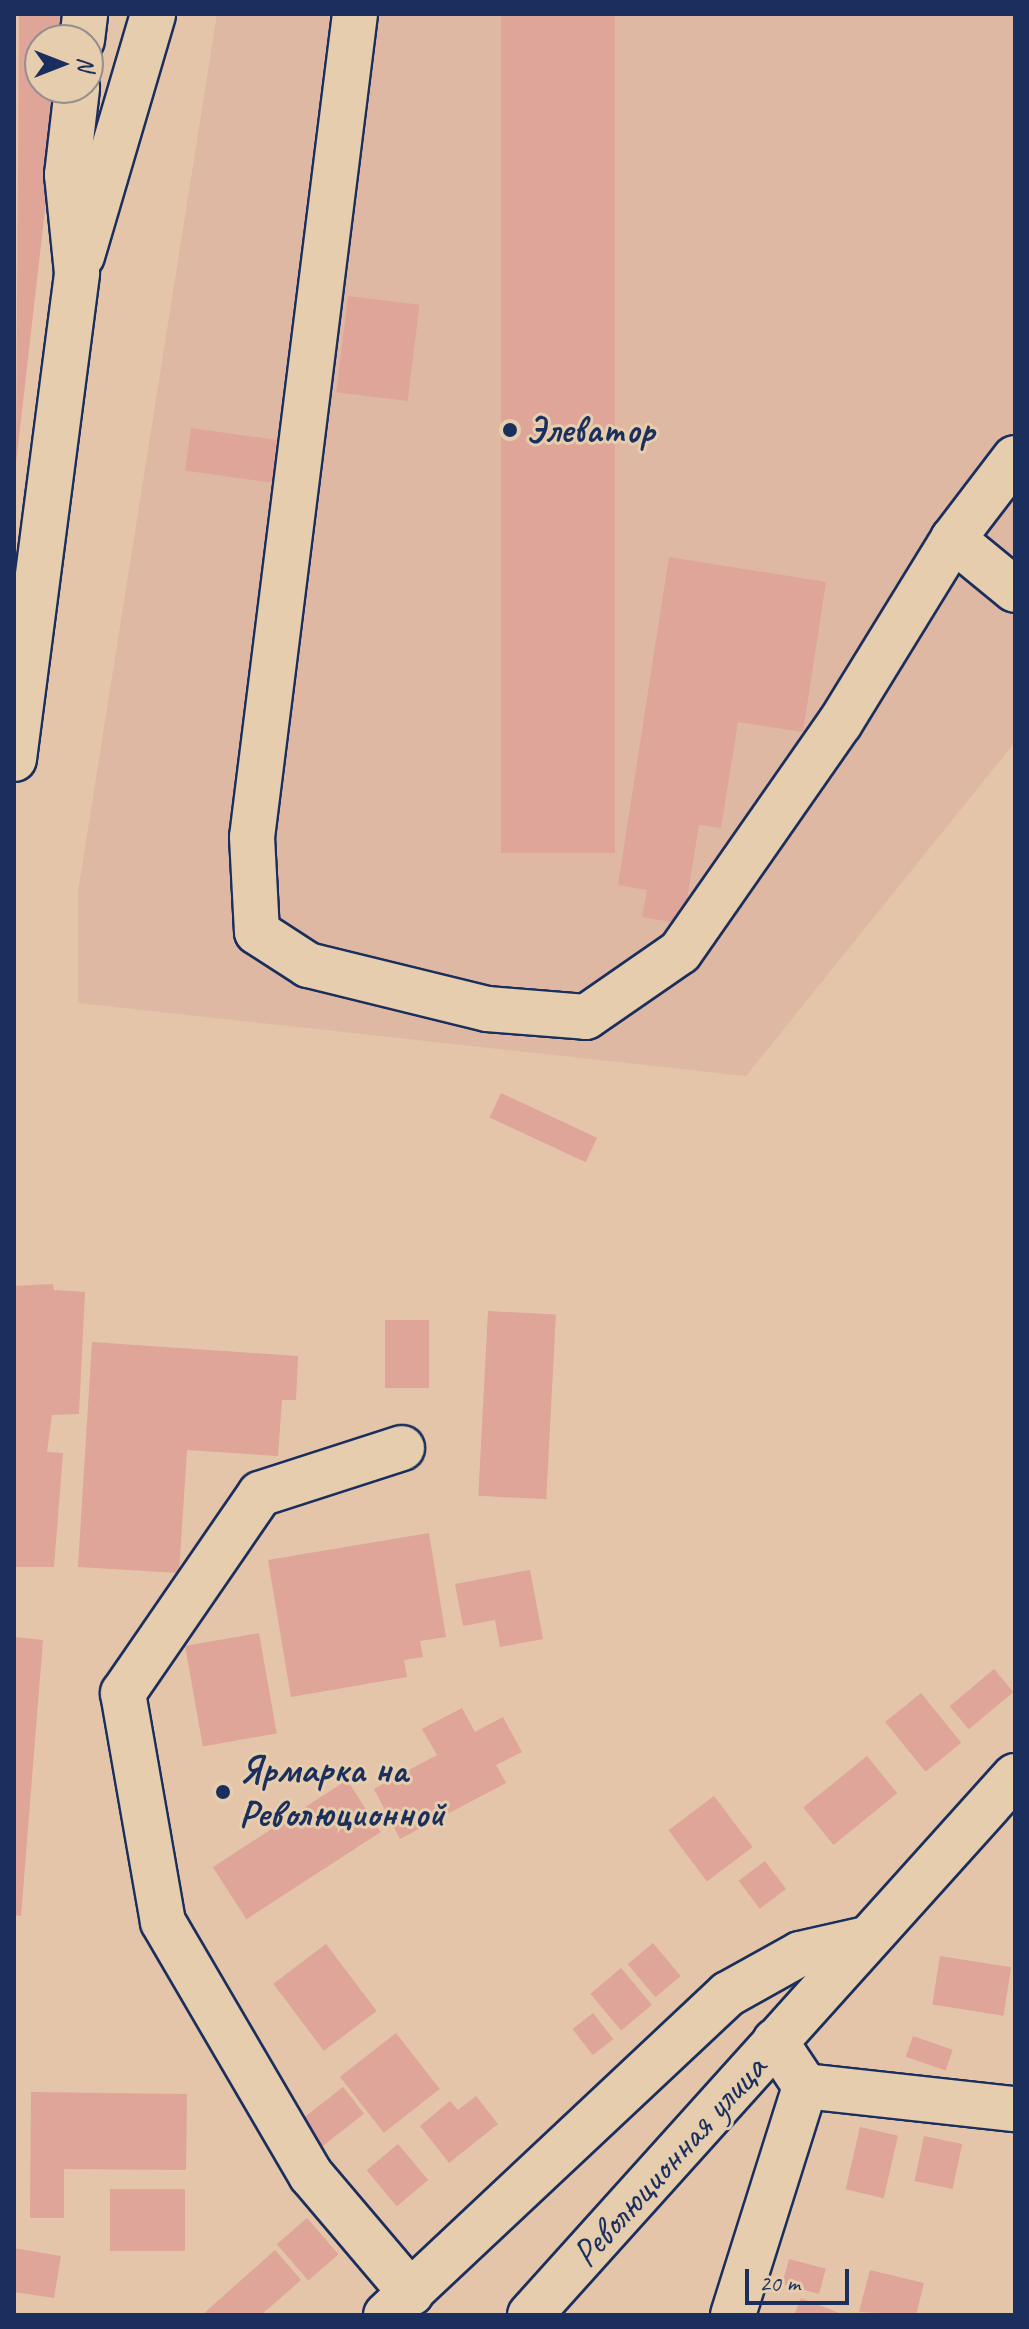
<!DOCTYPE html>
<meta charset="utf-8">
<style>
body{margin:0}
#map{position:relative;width:1029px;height:2329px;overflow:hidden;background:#e4c5a9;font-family:Caveat,sans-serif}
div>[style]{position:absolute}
.built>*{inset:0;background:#deb8a3}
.building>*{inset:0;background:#dea598;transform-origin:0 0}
.roads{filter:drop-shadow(2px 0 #1b2f5e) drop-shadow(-2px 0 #1b2f5e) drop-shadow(0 2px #1b2f5e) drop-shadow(0 -2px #1b2f5e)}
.minor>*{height:44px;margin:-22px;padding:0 22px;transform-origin:22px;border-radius:22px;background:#e5cdad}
.major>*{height:44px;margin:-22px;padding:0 22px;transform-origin:22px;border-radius:22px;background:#e5cdad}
.dots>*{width:22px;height:22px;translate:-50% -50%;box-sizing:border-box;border:4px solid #e5cdad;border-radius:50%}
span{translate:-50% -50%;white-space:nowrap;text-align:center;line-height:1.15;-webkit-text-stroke:6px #e5cdad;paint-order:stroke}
.poi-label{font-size:38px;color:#1b2f5e;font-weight:700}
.left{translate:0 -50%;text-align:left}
.street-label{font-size:38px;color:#1b2f5e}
.frame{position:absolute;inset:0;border:16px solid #1b2f5e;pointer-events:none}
.north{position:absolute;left:24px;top:24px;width:80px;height:80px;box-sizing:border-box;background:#e5cdad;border:2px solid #948e8d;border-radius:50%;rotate:90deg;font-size:22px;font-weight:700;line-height:32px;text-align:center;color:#1b2f5e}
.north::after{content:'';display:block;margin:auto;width:28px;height:36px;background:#1b2f5e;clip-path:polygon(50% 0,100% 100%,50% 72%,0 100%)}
.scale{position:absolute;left:745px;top:2269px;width:104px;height:36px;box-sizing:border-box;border:4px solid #1b2f5e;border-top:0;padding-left:10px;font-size:24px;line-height:28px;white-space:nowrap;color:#1b2f5e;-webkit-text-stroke:6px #e5cdad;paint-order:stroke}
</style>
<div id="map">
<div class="built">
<i style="clip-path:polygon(217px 14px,1015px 14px,1015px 742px,746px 1076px,78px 1003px,78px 892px)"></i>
</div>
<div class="building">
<i style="clip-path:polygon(19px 14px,67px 14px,64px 40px,40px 40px,40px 88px,59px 88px,16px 463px)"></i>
<i style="left:501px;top:14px;width:114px;height:839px"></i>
<i style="left:348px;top:296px;width:72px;height:97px;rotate:7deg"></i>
<i style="left:191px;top:428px;width:100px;height:43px;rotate:8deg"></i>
<i style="clip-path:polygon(669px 557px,826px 582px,803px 732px,738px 722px,721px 828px,699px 825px,683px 924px,642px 917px,647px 890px,618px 885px)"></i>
<i style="left:501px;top:1093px;width:106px;height:27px;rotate:25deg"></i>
<i style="clip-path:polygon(53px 1284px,54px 1290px,85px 1292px,79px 1414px,52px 1415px,47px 1452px,63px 1453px,54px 1567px,14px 1567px,14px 1286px)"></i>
<i style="left:488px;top:1311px;width:68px;height:185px;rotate:3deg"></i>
<i style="left:385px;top:1320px;width:44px;height:68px"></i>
<i style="clip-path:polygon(92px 1342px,298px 1356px,296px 1400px,282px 1400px,278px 1456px,187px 1450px,179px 1573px,78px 1567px)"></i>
<i style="clip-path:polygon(429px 1533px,446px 1637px,420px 1641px,423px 1657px,404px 1660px,407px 1677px,291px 1697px,268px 1560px)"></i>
<i style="clip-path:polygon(530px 1570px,543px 1639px,500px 1647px,495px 1620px,463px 1626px,455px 1584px)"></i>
<i style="left:259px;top:1633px;width:102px;height:75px;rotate:80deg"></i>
<i style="clip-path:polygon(14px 1637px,43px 1640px,21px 1916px,14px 1915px)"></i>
<i style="left:994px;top:1669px;width:30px;height:58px;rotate:50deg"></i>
<i style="left:921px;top:1693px;width:64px;height:46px;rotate:51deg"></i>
<i style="clip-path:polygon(462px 1708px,475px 1732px,503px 1717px,522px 1752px,496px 1765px,506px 1783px,400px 1839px,374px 1789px,437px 1755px,422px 1729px)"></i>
<i style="left:867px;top:1756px;width:48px;height:82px;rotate:51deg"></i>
<i style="left:347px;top:1780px;width:62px;height:160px;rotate:57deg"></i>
<i style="left:714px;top:1796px;width:64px;height:57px;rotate:53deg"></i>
<i style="left:765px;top:1861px;width:35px;height:33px;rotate:53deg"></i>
<i style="left:653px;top:1943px;width:43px;height:33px;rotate:50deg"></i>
<i style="left:326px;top:1944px;width:84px;height:66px;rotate:53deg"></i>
<i style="left:940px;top:1956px;width:72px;height:49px;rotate:9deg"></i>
<i style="left:621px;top:1968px;width:48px;height:40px;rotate:50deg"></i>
<i style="left:593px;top:2013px;width:33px;height:26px;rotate:52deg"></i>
<i style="left:396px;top:2033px;width:71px;height:71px;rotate:52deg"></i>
<i style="left:913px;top:2036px;width:42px;height:22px;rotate:19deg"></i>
<i style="left:343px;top:2087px;width:34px;height:64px;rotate:52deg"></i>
<i style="clip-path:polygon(31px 2092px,187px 2094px,186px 2170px,64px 2169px,64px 2218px,30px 2218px)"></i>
<i style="clip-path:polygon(476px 2096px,498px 2124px,449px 2163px,420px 2126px,450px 2101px,458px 2110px)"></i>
<i style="left:860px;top:2127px;width:39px;height:64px;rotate:13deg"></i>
<i style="left:924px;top:2136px;width:39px;height:46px;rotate:12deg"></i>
<i style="left:398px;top:2144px;width:47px;height:41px;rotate:50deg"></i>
<i style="left:110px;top:2189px;width:75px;height:62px"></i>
<i style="left:307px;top:2218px;width:48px;height:40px;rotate:49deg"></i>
<i style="clip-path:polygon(14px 2248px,61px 2256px,54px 2298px,14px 2292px)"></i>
<i style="clip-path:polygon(275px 2250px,301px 2280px,261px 2315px,202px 2315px)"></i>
<i style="left:789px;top:2259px;width:38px;height:26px;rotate:15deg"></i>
<i style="clip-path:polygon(870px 2270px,924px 2283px,916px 2315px,859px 2312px)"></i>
<i style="clip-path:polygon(801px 2298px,844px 2315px,794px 2315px)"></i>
</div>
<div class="roads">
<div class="minor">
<i style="left:355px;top:14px;width:829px;rotate:97.13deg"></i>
<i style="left:252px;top:837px;width:95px;rotate:87deg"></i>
<i style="left:257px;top:932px;width:61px;rotate:32.9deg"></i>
<i style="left:308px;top:965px;width:184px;rotate:13.8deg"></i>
<i style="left:487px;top:1009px;width:99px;rotate:4.6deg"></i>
<i style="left:586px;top:1017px;width:114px;rotate:-34.7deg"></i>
<i style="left:680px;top:952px;width:279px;rotate:-55.1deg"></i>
<i style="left:840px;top:723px;width:216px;rotate:-58.4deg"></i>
<i style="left:953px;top:539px;width:102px;rotate:-52.6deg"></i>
<i style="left:82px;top:40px;width:26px;rotate:-83deg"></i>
<i style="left:82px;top:256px;width:252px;rotate:-73.6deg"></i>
<i style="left:953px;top:539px;width:80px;rotate:39.4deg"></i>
<i style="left:14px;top:759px;width:490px;rotate:-82.6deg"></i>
<i style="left:77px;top:273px;width:99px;rotate:-95.8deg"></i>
<i style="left:67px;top:175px;width:88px;rotate:-83.4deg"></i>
<i style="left:402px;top:1448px;width:149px;rotate:162.1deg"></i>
<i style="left:260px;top:1494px;width:242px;rotate:124.5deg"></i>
<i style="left:123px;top:1693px;width:232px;rotate:80.1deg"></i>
<i style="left:163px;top:1922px;width:293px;rotate:59.7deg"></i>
<i style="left:311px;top:2175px;width:155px;rotate:49.7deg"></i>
<i style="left:805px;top:2086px;width:211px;rotate:6.3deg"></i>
<i style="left:386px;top:2315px;width:469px;rotate:-43.2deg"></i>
<i style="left:728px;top:1994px;width:82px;rotate:-29.1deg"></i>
<i style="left:800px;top:1954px;width:68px;rotate:-12.8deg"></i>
<i style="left:733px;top:2315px;width:240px;rotate:-72.5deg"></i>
<i style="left:805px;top:2086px;width:54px;rotate:-123.7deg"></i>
</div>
<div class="major">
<i style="left:530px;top:2315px;width:725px;rotate:-48.02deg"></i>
</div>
</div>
<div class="dots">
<i style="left:510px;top:430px;background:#1b2f5e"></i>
<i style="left:223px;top:1792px;background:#1b2f5e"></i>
</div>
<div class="poi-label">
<span class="left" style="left:526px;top:430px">Элеватор</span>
<span class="left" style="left:239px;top:1792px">Ярмарка на<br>Революционной</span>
</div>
<div class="street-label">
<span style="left:669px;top:2161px;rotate:-48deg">Революционная улица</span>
</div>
<div class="frame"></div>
<div class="north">N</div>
<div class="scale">20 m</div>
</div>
